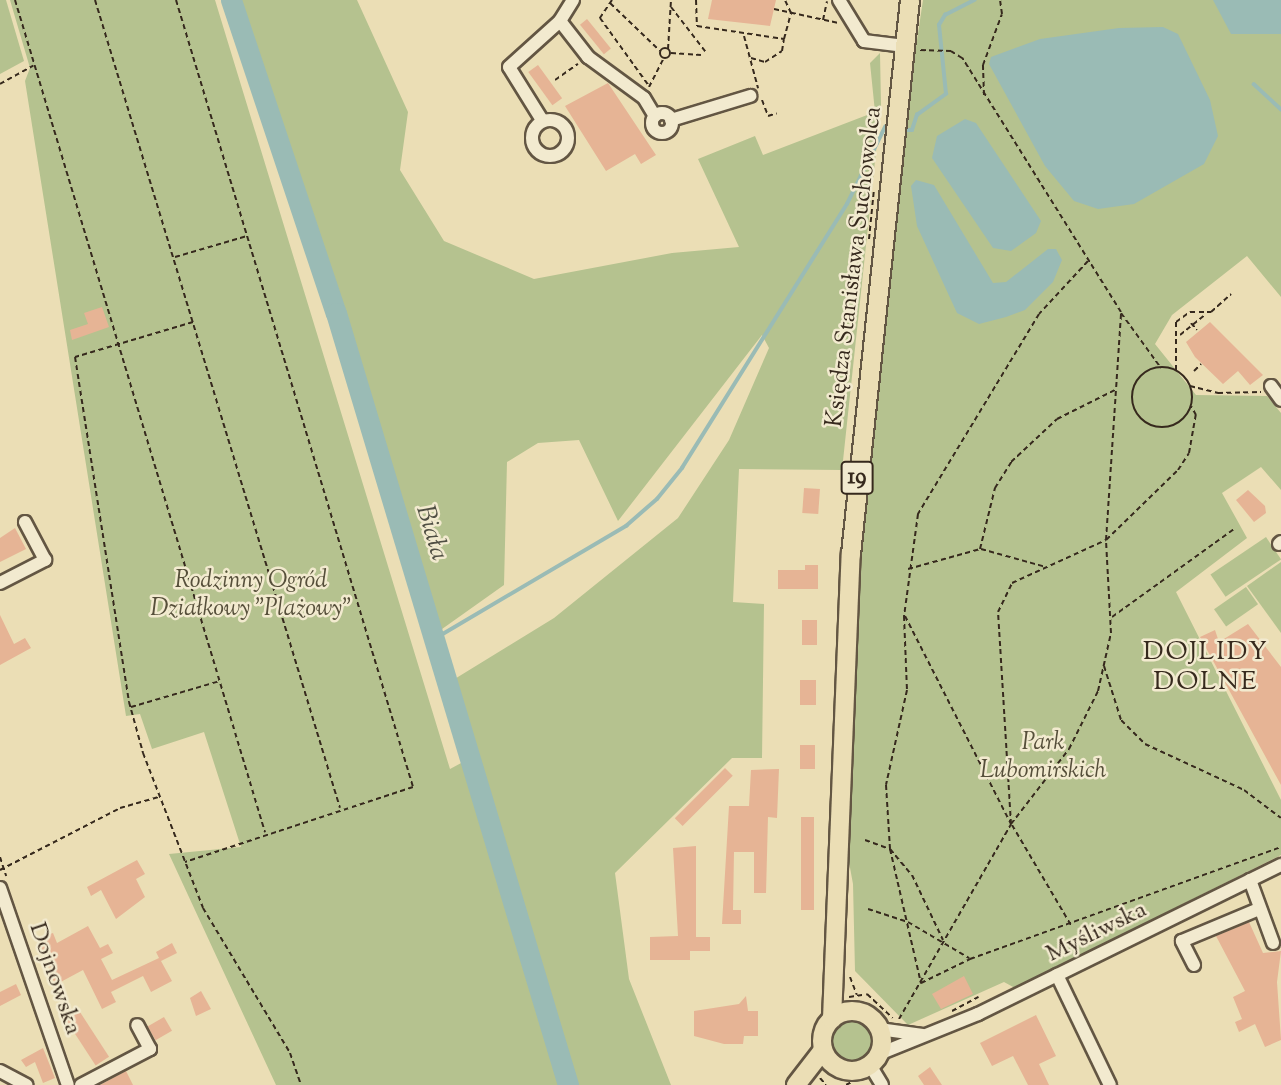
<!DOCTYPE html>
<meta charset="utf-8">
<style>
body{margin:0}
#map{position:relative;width:1281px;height:1085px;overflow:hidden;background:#ebdeb5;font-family:"Sorts Mill Goudy",serif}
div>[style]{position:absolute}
.green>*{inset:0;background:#b5c28f;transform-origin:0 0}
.round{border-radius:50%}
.water>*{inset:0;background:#9abbb5}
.stream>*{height:3.5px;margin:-1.75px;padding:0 1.75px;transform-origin:1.75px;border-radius:1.75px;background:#9abbb5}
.river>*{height:21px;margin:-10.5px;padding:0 10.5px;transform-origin:10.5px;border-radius:10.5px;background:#9abbb5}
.building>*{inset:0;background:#e6b495;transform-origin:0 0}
.path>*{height:2px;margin-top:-1px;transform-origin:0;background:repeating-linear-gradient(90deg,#36291d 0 5px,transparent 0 8.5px)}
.path>.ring{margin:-1px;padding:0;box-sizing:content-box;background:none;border:2px solid #36291d;border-radius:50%}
.roads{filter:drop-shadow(2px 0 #635643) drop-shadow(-2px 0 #635643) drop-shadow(0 2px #635643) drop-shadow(0 -2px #635643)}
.minor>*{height:12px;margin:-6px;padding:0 6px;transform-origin:6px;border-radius:6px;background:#f2eacf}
.minor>.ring{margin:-6px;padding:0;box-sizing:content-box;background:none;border:12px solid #f2eacf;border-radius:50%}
.highway>*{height:18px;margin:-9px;padding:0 9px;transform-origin:9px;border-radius:9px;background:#ebdeb5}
.highway>.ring{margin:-9px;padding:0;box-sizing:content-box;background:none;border:18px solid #ebdeb5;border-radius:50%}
span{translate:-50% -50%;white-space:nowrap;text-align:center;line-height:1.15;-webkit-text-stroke:5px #f2eacf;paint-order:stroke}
.shield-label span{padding:2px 5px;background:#f2eacf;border:2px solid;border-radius:5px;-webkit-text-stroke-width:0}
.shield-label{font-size:23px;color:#36291d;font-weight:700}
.street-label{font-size:24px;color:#36291d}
.park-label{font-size:24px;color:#564f3a;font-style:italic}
.water-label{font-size:26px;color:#4f4e43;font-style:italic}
.neighbourhood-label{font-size:26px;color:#36291d;letter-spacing:2px}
</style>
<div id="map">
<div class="green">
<i style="clip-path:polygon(0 0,6px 0,24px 61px,0 74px)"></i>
<i style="clip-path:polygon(10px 0,215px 0,450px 769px,476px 755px,453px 680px,554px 618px,678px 518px,729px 440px,769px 348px,762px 335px,618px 521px,579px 440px,538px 443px,507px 462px,504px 585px,435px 634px,240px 0,357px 0,408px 112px,400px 170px,444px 241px,534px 279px,672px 253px,739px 247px,698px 159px,755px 136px,763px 155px,875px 112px,870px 63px,880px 53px,881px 105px,842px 470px,739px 469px,733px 602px,764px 604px,762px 758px,732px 758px,615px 873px,629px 979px,671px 1085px,276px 1085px,169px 854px,241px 847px,204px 732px,152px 749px,140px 714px,126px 716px,25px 81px,30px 68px)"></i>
<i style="clip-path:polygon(923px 0,1281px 0,1281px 297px,1247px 256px,1172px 315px,1155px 344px,1196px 395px,1267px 396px,1281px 413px,1281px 490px,1261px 467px,1222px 493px,1247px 538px,1176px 592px,1281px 800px,1281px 855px,1015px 988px,1004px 982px,908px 1025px,855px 971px,853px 884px,846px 846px,858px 553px,902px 140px)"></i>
<i style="left:1266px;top:537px;width:27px;height:67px;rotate:56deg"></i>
<i style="clip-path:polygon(1281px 562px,1281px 633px,1247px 586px)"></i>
<i style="left:1246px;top:587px;width:21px;height:39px;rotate:55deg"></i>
<i class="round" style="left:830px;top:1020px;width:42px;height:42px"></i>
</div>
<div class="water">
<i style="clip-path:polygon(1213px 0,1281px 0,1281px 34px,1231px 34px)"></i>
<i style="clip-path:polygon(1119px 28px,1163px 27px,1178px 34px,1210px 100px,1218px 136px,1204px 164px,1134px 204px,1098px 209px,1074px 201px,1045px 166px,989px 64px,991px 57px,1040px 39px)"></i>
<i style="clip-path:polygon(965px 119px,976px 123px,1041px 221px,1036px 233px,1011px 251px,993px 248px,932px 158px,937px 136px)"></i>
<i style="clip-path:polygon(916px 180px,934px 185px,993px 283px,1006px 282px,1048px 249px,1056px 249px,1062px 260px,1053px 282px,1025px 310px,1006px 317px,979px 324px,957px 313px,917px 226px,911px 186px)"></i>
</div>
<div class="stream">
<i style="left:1254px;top:84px;width:37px;rotate:43deg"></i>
<i style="left:907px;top:130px;width:5px"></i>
<i style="left:912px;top:130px;width:16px;rotate:-72deg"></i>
<i style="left:917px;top:115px;width:36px;rotate:-36deg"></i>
<i style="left:946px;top:94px;width:69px;rotate:-95.8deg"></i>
<i style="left:939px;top:25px;width:12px;rotate:-59deg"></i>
<i style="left:945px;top:15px;width:33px;rotate:-27deg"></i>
<i style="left:436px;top:638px;width:221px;rotate:-30.5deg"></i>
<i style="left:626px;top:526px;width:41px;rotate:-41.1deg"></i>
<i style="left:657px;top:499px;width:40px;rotate:-51deg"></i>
<i style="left:682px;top:468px;width:311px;rotate:-58deg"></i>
<i style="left:847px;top:204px;width:86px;rotate:-63.7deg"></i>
</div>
<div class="river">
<i style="left:231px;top:0;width:330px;rotate:71.5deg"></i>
<i style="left:336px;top:313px;width:806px;rotate:73.27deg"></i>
</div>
<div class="building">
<i style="clip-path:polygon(712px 0,776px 0,770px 26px,708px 19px)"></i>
<i style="left:587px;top:19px;width:38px;height:9px;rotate:51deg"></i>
<i style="left:538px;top:65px;width:41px;height:12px;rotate:54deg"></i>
<i style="clip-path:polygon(608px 83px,656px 155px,641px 164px,635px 154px,606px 171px,565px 106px)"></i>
<i style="clip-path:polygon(102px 307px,109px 327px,72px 340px,70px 330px,88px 324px,84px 313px)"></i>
<i style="clip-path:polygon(1210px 322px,1263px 375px,1250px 385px,1238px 371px,1223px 384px,1195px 357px,1186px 342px)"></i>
<i style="left:804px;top:488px;width:16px;height:25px;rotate:4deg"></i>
<i style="clip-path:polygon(1248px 490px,1265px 506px,1266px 513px,1254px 522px,1236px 500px)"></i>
<i style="clip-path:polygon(15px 528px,26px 549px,0 562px,0 538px)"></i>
<i style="clip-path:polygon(805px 565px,818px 565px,818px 589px,778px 589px,778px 570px,805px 570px)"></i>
<i style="clip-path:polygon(0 615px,14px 644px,25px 638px,31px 648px,0 665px)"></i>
<i style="left:802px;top:620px;width:15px;height:25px"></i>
<i style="clip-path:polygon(1248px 624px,1281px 667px,1281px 785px,1200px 637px,1215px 630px,1219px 642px)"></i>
<i style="left:800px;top:680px;width:16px;height:25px"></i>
<i style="left:800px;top:745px;width:15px;height:24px"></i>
<i style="left:725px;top:768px;width:11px;height:71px;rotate:45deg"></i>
<i style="clip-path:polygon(779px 769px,777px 818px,768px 817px,766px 893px,754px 893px,754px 852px,734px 852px,733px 910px,741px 910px,741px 924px,722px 924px,729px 806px,749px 806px,751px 770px)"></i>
<i style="left:801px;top:817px;width:13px;height:93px"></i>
<i style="clip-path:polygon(696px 846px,696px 937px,710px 937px,710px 951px,690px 951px,690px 960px,650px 960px,650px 937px,678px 936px,673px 848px)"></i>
<i style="clip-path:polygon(137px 860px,145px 874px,136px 879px,145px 897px,116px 919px,101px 890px,91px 896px,87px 887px)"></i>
<i style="clip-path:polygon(1249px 922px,1263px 953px,1281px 951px,1277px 982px,1281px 1040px,1265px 1047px,1255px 1024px,1239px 1032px,1235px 1022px,1242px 1019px,1233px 997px,1245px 991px,1216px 936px)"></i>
<i style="clip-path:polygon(88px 926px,100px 948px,108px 944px,113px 953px,101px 959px,112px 980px,159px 958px,156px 952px,172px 943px,177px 953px,161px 961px,172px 981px,151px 992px,143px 976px,111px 992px,116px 1002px,102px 1009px,83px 970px,55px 985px,38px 938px,53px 933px,57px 943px)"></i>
<i style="clip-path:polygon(964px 976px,973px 994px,941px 1009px,932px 994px)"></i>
<i style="clip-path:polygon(16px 984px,21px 995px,0 1006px,0 992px)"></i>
<i style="clip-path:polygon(201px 991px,211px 1009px,196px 1016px,190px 998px)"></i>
<i style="clip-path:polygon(746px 996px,748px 1011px,758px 1011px,758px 1036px,744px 1036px,743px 1044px,724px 1044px,694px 1036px,694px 1011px,739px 1004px)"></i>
<i style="left:78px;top:1009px;width:57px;height:16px;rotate:57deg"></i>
<i style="clip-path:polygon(1036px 1015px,1056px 1056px,1039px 1064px,1049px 1085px,1028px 1085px,1013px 1056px,992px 1066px,980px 1043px)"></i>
<i style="left:164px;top:1017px;width:16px;height:19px;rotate:60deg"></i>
<i style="clip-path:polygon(43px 1048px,55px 1078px,43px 1083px,35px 1062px,26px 1067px,21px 1060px)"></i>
<i style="clip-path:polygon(930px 1067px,942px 1085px,924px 1085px,918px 1076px)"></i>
<i style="clip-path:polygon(126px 1071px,133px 1085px,100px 1085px)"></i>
</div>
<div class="path">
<i style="left:15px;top:0;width:869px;rotate:73.28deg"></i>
<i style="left:95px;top:0;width:844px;rotate:73.13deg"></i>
<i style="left:176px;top:0;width:822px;rotate:73.24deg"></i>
<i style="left:413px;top:787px;width:240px;rotate:161.8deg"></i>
<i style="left:612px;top:0;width:22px;rotate:124deg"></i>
<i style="left:600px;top:18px;width:84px;rotate:54.2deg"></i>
<i style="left:696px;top:0;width:26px;rotate:88deg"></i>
<i style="left:697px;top:26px;width:88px;rotate:8.5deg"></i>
<i style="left:784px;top:39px;width:27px;rotate:-75deg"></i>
<i style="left:791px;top:13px;width:14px;rotate:-115deg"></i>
<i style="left:610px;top:3px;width:69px;rotate:43.8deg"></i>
<i style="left:671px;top:7px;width:56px;rotate:52.3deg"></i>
<i style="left:774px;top:9px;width:66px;rotate:12.2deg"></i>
<i style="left:823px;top:20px;width:19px;rotate:-78deg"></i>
<i style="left:744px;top:36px;width:54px;rotate:74.9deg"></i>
<i class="ring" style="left:660px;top:48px;width:8px;height:8px"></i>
<i style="left:668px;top:49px;width:49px;rotate:-86.5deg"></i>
<i style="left:671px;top:53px;width:30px;rotate:4deg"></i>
<i style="left:751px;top:58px;width:15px;rotate:16deg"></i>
<i style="left:765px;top:62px;width:20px;rotate:-33deg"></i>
<i style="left:782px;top:51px;width:12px;rotate:-81deg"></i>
<i style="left:555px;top:80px;width:28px;rotate:-35deg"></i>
<i style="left:0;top:84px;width:38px;rotate:-29deg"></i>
<i style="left:649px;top:87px;width:33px;rotate:-63deg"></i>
<i style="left:984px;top:95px;width:30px;rotate:-92deg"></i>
<i style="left:983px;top:65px;width:54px;rotate:-69.6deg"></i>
<i style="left:1002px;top:14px;width:14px;rotate:-98deg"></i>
<i style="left:762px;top:100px;width:17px;rotate:69deg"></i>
<i style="left:768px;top:116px;width:9px;rotate:-18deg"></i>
<i style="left:869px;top:239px;width:50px;rotate:-84.3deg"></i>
<i style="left:175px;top:257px;width:75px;rotate:-16.3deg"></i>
<i style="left:1088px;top:261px;width:72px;rotate:132.8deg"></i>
<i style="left:1039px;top:314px;width:234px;rotate:121.2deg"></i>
<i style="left:918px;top:514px;width:103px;rotate:97.8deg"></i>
<i style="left:904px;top:616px;width:74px;rotate:87.7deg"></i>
<i style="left:907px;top:690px;width:97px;rotate:102.5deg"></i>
<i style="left:886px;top:785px;width:64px;rotate:86.4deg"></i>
<i style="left:890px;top:849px;width:138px;rotate:77deg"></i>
<i style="left:921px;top:983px;width:55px;rotate:-26.1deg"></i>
<i style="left:970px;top:959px;width:331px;rotate:-19.8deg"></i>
<i style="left:1121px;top:313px;width:68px;rotate:54deg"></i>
<i style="left:193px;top:322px;width:123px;rotate:163.5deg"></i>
<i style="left:75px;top:357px;width:349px;rotate:81.1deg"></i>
<i style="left:129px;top:702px;width:53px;rotate:74.6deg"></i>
<i style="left:143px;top:753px;width:166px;rotate:68.8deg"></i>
<i style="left:203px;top:908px;width:169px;rotate:59deg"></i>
<i style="left:290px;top:1053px;width:34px;rotate:71deg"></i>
<i style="left:1191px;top:323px;width:9px;rotate:49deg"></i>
<i style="left:1180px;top:335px;width:33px;rotate:-39deg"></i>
<i class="ring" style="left:1132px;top:367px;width:58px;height:58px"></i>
<i style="left:1176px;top:370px;width:48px;rotate:-90deg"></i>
<i style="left:1176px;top:322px;width:17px;rotate:-36deg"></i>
<i style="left:1190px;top:312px;width:21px"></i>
<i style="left:1211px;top:312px;width:27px;rotate:-42deg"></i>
<i style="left:1194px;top:371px;width:10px;rotate:-45deg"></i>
<i style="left:1190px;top:386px;width:29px;rotate:14deg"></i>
<i style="left:1218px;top:393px;width:43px;rotate:-1.3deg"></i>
<i style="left:981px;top:549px;width:67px;rotate:15.5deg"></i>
<i style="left:908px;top:569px;width:75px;rotate:-15.5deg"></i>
<i style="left:980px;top:549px;width:63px;rotate:-76.2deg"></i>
<i style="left:995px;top:488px;width:31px;rotate:-58deg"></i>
<i style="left:1011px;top:462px;width:63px;rotate:-43.1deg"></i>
<i style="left:1057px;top:419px;width:65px;rotate:-26.6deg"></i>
<i style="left:905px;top:616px;width:233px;rotate:63deg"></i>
<i style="left:1011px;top:824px;width:212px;rotate:-93.5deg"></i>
<i style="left:998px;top:612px;width:32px;rotate:-64deg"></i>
<i style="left:1012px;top:583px;width:103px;rotate:-24.6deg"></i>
<i style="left:1106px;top:540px;width:100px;rotate:-44.2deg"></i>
<i style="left:1178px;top:470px;width:20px;rotate:-57deg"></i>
<i style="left:1189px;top:453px;width:39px;rotate:-80deg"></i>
<i style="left:1196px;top:415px;width:10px;rotate:-119deg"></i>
<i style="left:1112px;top:617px;width:150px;rotate:-35.8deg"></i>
<i style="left:1104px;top:666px;width:57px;rotate:72.5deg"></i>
<i style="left:1121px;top:720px;width:34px;rotate:45deg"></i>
<i style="left:1145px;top:744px;width:109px;rotate:24.9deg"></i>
<i style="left:1244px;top:790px;width:46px;rotate:37.1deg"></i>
<i style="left:131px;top:707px;width:93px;rotate:-16.3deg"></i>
<i style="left:1012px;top:825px;width:116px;rotate:59.5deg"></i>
<i style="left:865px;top:840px;width:27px;rotate:20deg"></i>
<i style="left:890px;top:849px;width:34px;rotate:50deg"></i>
<i style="left:912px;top:875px;width:72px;rotate:64.5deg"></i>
<i style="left:0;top:857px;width:20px;rotate:72deg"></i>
<i style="left:0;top:870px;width:135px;rotate:-27.3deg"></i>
<i style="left:120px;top:808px;width:41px;rotate:-15.8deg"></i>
<i style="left:868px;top:909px;width:42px;rotate:18deg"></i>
<i style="left:908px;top:922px;width:71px;rotate:30.5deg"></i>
<i style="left:850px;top:977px;width:19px;rotate:69deg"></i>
<i style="left:849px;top:997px;width:18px;rotate:-9deg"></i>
<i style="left:867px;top:994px;width:35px;rotate:43deg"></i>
<i style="left:952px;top:1011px;width:30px;rotate:-28deg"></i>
<i style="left:899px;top:1019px;width:225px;rotate:-60.1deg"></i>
<i style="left:1011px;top:824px;width:95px;rotate:-52.3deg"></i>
<i style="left:1069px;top:749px;width:65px;rotate:-63.4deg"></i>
<i style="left:1098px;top:691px;width:59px;rotate:-77.4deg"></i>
<i style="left:1111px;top:633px;width:93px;rotate:-93.1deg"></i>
<i style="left:1106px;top:540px;width:228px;rotate:-86.2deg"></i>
<i style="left:1121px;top:312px;width:300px;rotate:-122deg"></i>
<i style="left:962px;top:58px;width:13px;rotate:-148deg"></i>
<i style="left:951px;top:51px;width:32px;rotate:-178deg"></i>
<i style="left:812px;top:1039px;width:19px;rotate:-74deg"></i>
<i style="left:820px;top:1078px;width:9px;rotate:49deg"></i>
<i style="left:846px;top:1085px;width:17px;rotate:-28deg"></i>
</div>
<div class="roads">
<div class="minor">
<i style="left:573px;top:0;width:25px;rotate:122deg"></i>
<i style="left:560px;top:21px;width:46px;rotate:52.1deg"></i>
<i style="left:588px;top:57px;width:69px;rotate:36.2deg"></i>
<i style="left:644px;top:98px;width:21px;rotate:59deg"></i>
<i style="left:839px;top:0;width:48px;rotate:58.6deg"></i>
<i style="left:864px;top:41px;width:41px;rotate:7deg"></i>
<i class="ring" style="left:652px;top:113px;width:8px;height:8px"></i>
<i style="left:542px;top:120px;width:62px;rotate:-121.9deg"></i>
<i style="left:509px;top:67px;width:69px;rotate:-42deg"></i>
<i style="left:671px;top:120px;width:83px;rotate:-16.9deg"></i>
<i class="ring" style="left:532px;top:120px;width:24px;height:24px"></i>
<i style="left:1271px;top:386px;width:17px;rotate:54deg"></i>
<i style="left:1279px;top:544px;width:3px;rotate:-45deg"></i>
<i style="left:0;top:583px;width:51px;rotate:-27.1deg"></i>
<i style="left:45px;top:560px;width:43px;rotate:-117.8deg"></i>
<i style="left:1250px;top:880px;width:67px;rotate:69.9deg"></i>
<i style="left:0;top:888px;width:208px;rotate:71deg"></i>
<i style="left:1194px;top:965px;width:27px;rotate:-117deg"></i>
<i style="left:1182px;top:941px;width:83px;rotate:-22.6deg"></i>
<i style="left:1057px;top:975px;width:122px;rotate:64.3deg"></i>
<i style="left:879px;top:1029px;width:44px;rotate:7.8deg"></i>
<i style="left:879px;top:1054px;width:107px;rotate:-22deg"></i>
<i style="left:978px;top:1014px;width:338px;rotate:-26.2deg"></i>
<i style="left:870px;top:1065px;width:23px;rotate:59deg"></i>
<i style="left:0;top:1071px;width:30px;rotate:28deg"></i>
<i style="left:81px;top:1085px;width:78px;rotate:-27.6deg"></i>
<i style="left:150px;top:1049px;width:27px;rotate:-118deg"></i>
</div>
<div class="highway">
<i class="ring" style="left:822px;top:1011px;width:42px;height:42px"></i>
<i style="left:832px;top:1019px;width:465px;rotate:-87.7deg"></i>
<i style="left:851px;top:554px;width:557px;rotate:-83.92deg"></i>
<i style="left:796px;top:1085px;width:44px;rotate:-52.4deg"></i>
</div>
</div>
<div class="shield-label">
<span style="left:857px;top:478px">19</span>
</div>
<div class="street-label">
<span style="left:855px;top:267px;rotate:-83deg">Księdza Stanisława Suchowolca</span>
<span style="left:1097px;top:933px;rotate:-26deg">Myśliwska</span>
<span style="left:54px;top:979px;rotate:71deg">Dojnowska</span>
</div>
<div class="park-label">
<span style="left:251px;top:596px">Rodzinny Ogród<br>Działkowy "Plażowy"</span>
<span style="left:1043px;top:758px">Park<br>Lubomirskich</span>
</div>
<div class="water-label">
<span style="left:431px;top:533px;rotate:73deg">Biała</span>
</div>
<div class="neighbourhood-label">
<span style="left:1206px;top:668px">DOJLIDY<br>DOLNE</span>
</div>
</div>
